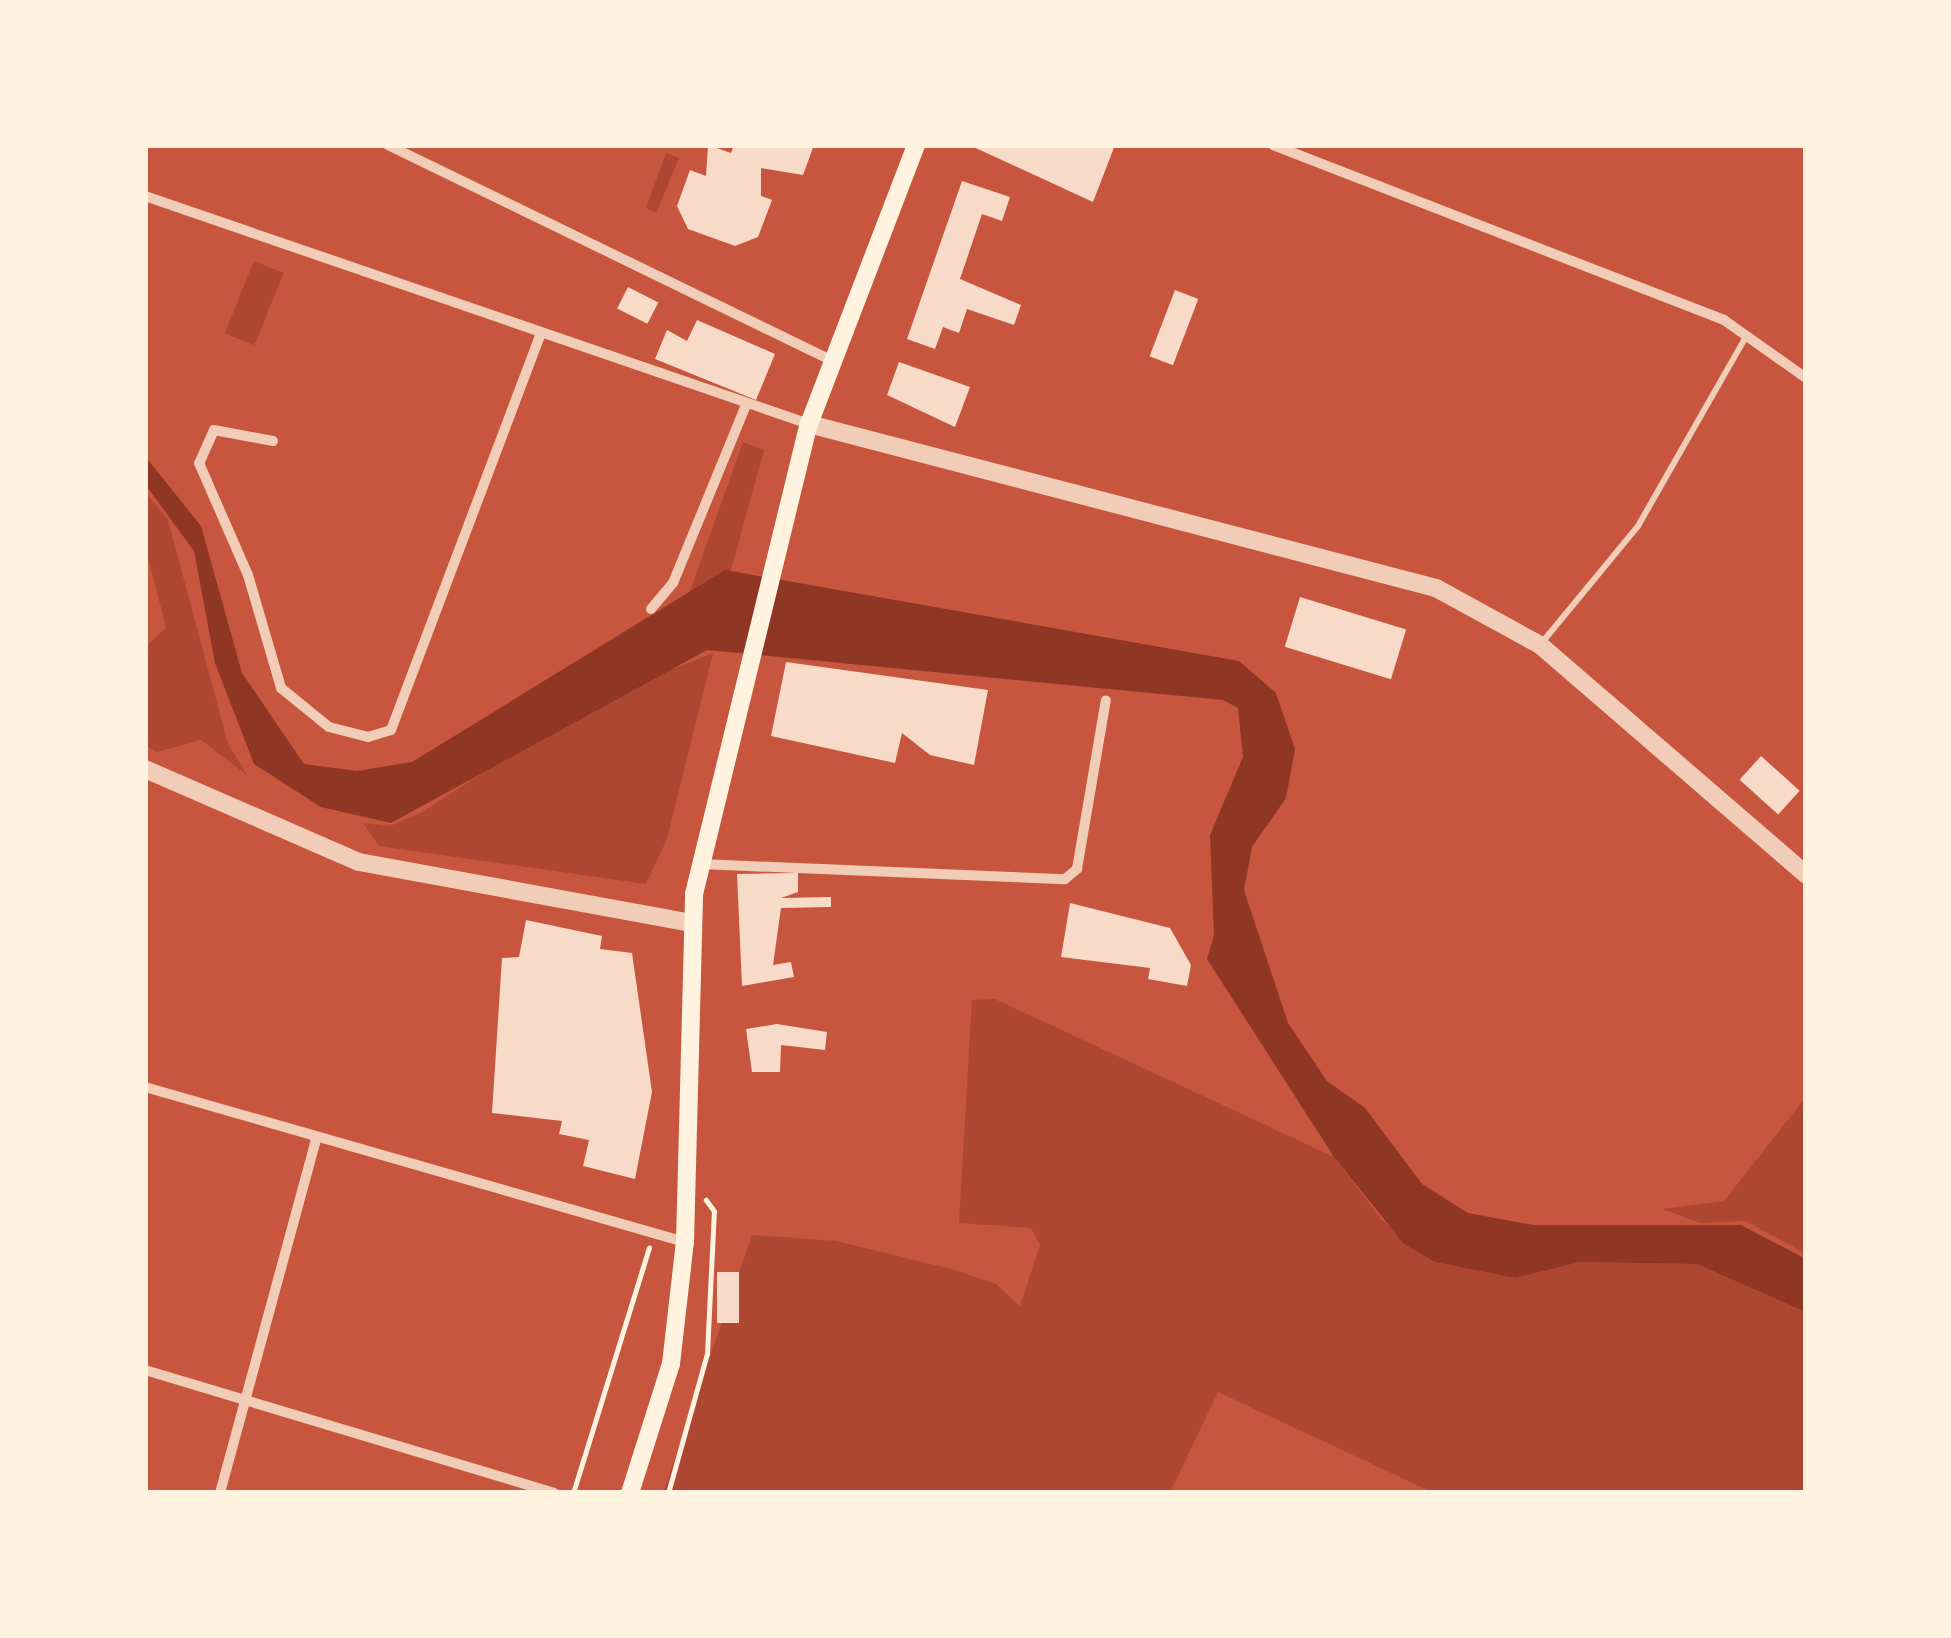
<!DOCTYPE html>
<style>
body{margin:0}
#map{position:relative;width:1951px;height:1638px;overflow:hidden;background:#c8553d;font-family:"Noto Sans",sans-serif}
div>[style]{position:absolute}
.green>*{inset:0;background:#ae4732;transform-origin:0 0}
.water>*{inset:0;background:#8f3625}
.building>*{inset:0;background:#f7dbc8;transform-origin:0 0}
.path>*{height:5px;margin:-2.5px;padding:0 2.5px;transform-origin:2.5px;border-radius:2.5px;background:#fff3e0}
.service>*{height:6px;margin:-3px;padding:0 3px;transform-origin:3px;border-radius:3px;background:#f1ccb7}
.minor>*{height:10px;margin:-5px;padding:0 5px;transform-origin:5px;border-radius:5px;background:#f1ccb7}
.tertiary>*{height:18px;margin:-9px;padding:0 9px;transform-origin:9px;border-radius:9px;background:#f1ccb7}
.secondary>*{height:18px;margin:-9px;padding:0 9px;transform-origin:9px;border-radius:9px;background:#fff3e0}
span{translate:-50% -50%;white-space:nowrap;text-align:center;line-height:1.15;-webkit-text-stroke:10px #fff3e0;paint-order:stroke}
.frame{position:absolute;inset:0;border:148px solid #fff3e0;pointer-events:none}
</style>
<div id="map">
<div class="green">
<i style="clip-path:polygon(666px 153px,679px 158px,656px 213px,646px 208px)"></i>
<i style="left:254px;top:261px;width:32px;height:78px;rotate:22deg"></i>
<i style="clip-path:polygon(743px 442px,764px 450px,731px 570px,689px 594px)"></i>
<i style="clip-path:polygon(145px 492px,168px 520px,228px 744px,248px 776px,201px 740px,157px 752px,145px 745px,145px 648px,166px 627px,145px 546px)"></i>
<i style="clip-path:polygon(713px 653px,667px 839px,646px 884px,379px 846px,363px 823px,390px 826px,421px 813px,591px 702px)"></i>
<i style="clip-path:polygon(995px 999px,1334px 1157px,1382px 1220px,1435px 1262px,1515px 1278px,1580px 1262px,1697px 1264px,1803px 1310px,1806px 1493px,1434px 1493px,1218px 1392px,1170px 1493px,663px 1493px,752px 1235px,837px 1241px,955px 1270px,996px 1284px,1020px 1306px,1040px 1245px,1031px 1228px,959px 1223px,972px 1000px)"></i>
<i style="clip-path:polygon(1806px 1097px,1806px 1254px,1746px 1221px,1700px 1223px,1662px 1209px,1724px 1201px)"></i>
</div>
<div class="water">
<i style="clip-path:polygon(145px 456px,201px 526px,242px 673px,304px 764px,357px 771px,412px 762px,725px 570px,1239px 661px,1276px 693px,1295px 749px,1286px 798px,1252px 847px,1244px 890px,1288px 1023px,1327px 1081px,1365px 1108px,1422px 1184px,1468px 1213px,1533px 1225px,1741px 1225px,1806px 1259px,1806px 1312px,1697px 1264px,1580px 1262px,1515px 1278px,1435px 1262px,1404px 1244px,1334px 1157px,1207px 959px,1214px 935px,1210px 835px,1243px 757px,1238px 708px,1223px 700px,707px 650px,391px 823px,321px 807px,254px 764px,215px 663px,194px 551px,145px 484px)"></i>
</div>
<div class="building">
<i style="clip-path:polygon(708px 145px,731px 153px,734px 145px,814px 145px,803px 175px,761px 168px,761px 196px,772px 200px,758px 237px,735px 246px,688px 229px,677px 206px,690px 170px,706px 176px)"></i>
<i style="clip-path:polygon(969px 145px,1115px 145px,1093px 202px)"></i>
<i style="clip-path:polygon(962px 181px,1010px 197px,1002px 221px,982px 214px,960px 279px,1021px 305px,1014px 325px,967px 309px,959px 333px,943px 327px,935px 349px,907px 339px)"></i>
<i style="left:628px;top:287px;width:34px;height:24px;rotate:27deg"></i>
<i style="left:1175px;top:290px;width:25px;height:71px;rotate:21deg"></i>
<i style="clip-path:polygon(697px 320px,775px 354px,756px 400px,655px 359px,667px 330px,687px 341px)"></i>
<i style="clip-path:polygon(899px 362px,970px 387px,955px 427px,887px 395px)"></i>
<i style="left:1300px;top:597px;width:111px;height:52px;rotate:17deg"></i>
<i style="clip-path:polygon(786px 662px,988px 690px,974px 765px,930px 755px,902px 733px,895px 763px,771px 736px)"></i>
<i style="left:1761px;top:756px;width:52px;height:32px;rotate:42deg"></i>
<i style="clip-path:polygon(798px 873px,798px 892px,781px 898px,831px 897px,831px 907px,781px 908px,773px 965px,791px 962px,794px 977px,742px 986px,737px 874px)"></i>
<i style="clip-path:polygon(1070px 903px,1170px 928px,1191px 965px,1187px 986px,1148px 979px,1150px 968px,1061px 957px)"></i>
<i style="clip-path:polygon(526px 920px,602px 936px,600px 949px,632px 953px,652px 1092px,635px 1179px,583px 1166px,589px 1140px,559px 1134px,562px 1121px,492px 1113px,502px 958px,519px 957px)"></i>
<i style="clip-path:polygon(777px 1024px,827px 1032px,825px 1050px,781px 1045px,780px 1072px,752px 1072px,746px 1029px)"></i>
<i style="left:717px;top:1272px;width:22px;height:51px"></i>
</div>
<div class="path">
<i style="left:573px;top:1493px;width:257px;rotate:-72.8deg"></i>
<i style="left:668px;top:1493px;width:145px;rotate:-74.4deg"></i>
<i style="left:707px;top:1353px;width:142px;rotate:-87.2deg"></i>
<i style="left:714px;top:1211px;width:14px;rotate:-126deg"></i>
</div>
<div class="service">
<i style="left:1540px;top:645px;width:154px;rotate:-50.5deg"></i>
<i style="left:1638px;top:526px;width:218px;rotate:-60.3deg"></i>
</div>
<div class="minor">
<i style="left:388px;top:145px;width:495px;rotate:25.9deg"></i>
<i style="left:1273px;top:145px;width:484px;rotate:21.2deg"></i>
<i style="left:1724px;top:320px;width:100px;rotate:35.3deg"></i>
<i style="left:145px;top:196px;width:702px;rotate:18.95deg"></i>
<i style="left:273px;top:441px;width:60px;rotate:-169.4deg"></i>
<i style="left:214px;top:430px;width:36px;rotate:114deg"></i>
<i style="left:199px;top:463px;width:122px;rotate:66.4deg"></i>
<i style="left:248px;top:575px;width:118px;rotate:73.7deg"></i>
<i style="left:281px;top:688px;width:62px;rotate:39.1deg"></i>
<i style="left:329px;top:727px;width:40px;rotate:14.4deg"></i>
<i style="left:368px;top:737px;width:24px;rotate:-17deg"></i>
<i style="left:391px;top:730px;width:423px;rotate:-69.3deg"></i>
<i style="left:651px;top:609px;width:34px;rotate:-50deg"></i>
<i style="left:673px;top:583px;width:192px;rotate:-67.7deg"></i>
<i style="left:701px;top:864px;width:364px;rotate:2.4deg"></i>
<i style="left:1065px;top:879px;width:16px;rotate:-40deg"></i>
<i style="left:1077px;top:869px;width:171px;rotate:-80.3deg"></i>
<i style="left:145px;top:1087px;width:562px;rotate:16.02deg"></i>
<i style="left:145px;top:1370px;width:427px;rotate:16.7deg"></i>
<i style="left:220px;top:1493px;width:369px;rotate:-74.8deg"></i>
</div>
<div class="tertiary">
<i style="left:809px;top:424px;width:648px;rotate:14.66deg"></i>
<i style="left:1436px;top:588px;width:119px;rotate:28.7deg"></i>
<i style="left:1540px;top:645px;width:352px;rotate:40.8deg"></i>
<i style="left:145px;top:769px;width:233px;rotate:23.5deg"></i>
<i style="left:359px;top:862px;width:339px;rotate:10.4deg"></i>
</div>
<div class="secondary">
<i style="left:630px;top:1493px;width:135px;rotate:-72.4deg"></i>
<i style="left:671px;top:1364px;width:123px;rotate:-83.5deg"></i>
<i style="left:685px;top:1242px;width:348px;rotate:-88.5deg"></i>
<i style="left:694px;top:894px;width:484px;rotate:-76.3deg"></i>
<i style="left:809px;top:424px;width:299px;rotate:-69deg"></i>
</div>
<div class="frame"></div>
</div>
